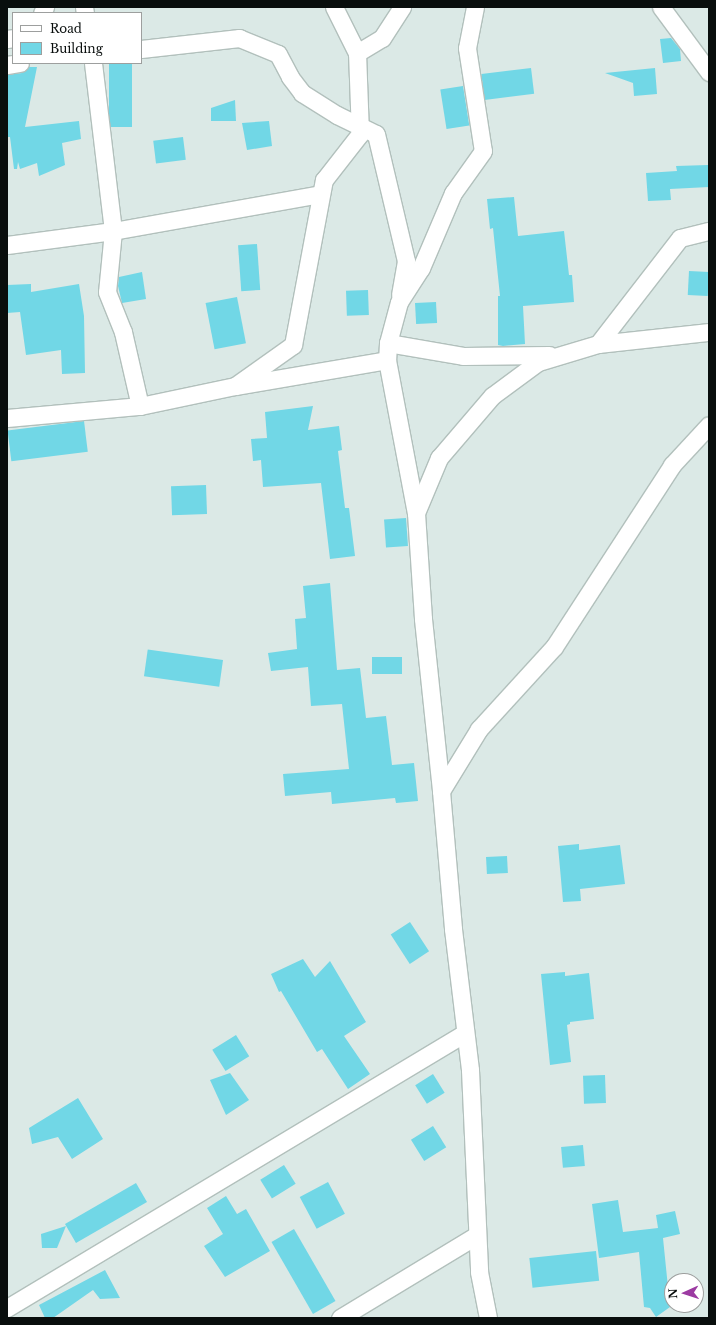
<!DOCTYPE html>
<style>
body{margin:0}
#map{position:relative;width:716px;height:1325px;overflow:hidden;background:#dbe9e6;font-family:"Libre Baskerville",serif}
div>[style]{position:absolute}
.building>*{inset:0;background:#71d7e6;transform-origin:0 0}
.roads{filter:drop-shadow(1px 0 #b2c0bc) drop-shadow(-1px 0 #b2c0bc) drop-shadow(0 1px #b2c0bc) drop-shadow(0 -1px #b2c0bc)}
.minor>*{height:17px;margin:-8.5px;padding:0 8.5px;transform-origin:8.5px;border-radius:8.5px;background:#fff}
span{translate:-50% -50%;white-space:nowrap;text-align:center;line-height:1.15;-webkit-text-stroke:4px #fff;paint-order:stroke}
.frame{position:absolute;inset:0;border:8px solid #090e0d;pointer-events:none}
.legend{position:absolute;left:12px;top:12px;width:130px;height:52px;box-sizing:border-box;background:#fff;border:1px solid #9d9f9e;margin:0;padding:5px 7px;list-style:none;font-size:12px;color:#090e0d}
.legend li{display:flex;align-items:center;gap:8px;height:20px}
.legend b{width:20px;border:1px solid #9d9f9e}
.north{position:absolute;left:664px;top:1273px;width:40px;height:40px;box-sizing:border-box;background:#fff;border:1px solid #9d9f9e;border-radius:50%;rotate:267deg;font-size:11px;font-weight:700;line-height:16px;text-align:center;color:#090e0d}
.north::after{content:'';display:block;margin:auto;width:14px;height:18px;background:#9c3ba2;clip-path:polygon(50% 0,100% 100%,50% 72%,0 100%)}
</style>
<div id="map">
<div class="building">
<i style="clip-path:polygon(671px 38px,680px 49px,681px 61px,663px 63px,660px 39px)"></i>
<i style="left:109px;top:63px;width:23px;height:64px"></i>
<i style="clip-path:polygon(29px 67px,37px 67px,25px 127px,79px 121px,81px 139px,62px 143px,65px 165px,39px 176px,37px 163px,20px 169px,18px 162px,17px 169px,14px 169px,10px 137px,7px 137px,7px 75px,22px 73px)"></i>
<i style="left:531px;top:68px;width:26px;height:50px;rotate:83deg"></i>
<i style="clip-path:polygon(655px 68px,657px 94px,634px 96px,633px 83px,605px 73px)"></i>
<i style="left:463px;top:86px;width:40px;height:23px;rotate:81deg"></i>
<i style="clip-path:polygon(235px 100px,236px 121px,211px 121px,211px 108px)"></i>
<i style="clip-path:polygon(269px 121px,272px 146px,247px 150px,242px 123px)"></i>
<i style="left:183px;top:137px;width:23px;height:30px;rotate:83deg"></i>
<i style="clip-path:polygon(708px 165px,709px 187px,670px 189px,671px 200px,648px 201px,646px 173px,677px 171px,676px 166px)"></i>
<i style="clip-path:polygon(514px 197px,518px 236px,564px 231px,569px 275px,572px 275px,574px 302px,523px 306px,525px 344px,503px 346px,498px 345px,498px 296px,500px 296px,493px 228px,490px 229px,487px 199px)"></i>
<i style="left:257px;top:244px;width:46px;height:19px;rotate:86deg"></i>
<i style="left:689px;top:271px;width:20px;height:24px;rotate:3deg"></i>
<i style="clip-path:polygon(142px 272px,146px 299px,122px 303px,118px 286px,119px 277px)"></i>
<i style="clip-path:polygon(31px 284px,31px 292px,79px 284px,84px 316px,85px 373px,62px 374px,61px 350px,26px 355px,20px 312px,7px 313px,7px 285px)"></i>
<i style="left:368px;top:290px;width:25px;height:22px;rotate:88deg"></i>
<i style="left:237px;top:297px;width:47px;height:32px;rotate:79deg"></i>
<i style="left:436px;top:302px;width:21px;height:21px;rotate:87deg"></i>
<i style="clip-path:polygon(313px 406px,308px 430px,339px 426px,342px 450px,338px 451px,345px 508px,349px 508px,355px 556px,330px 559px,321px 483px,263px 487px,261px 460px,253px 461px,251px 439px,267px 438px,265px 412px)"></i>
<i style="left:84px;top:421px;width:31px;height:77px;rotate:83deg"></i>
<i style="left:206px;top:485px;width:29px;height:35px;rotate:88deg"></i>
<i style="left:406px;top:518px;width:28px;height:22px;rotate:86deg"></i>
<i style="clip-path:polygon(330px 583px,337px 670px,360px 668px,366px 718px,386px 716px,392px 765px,414px 763px,418px 801px,396px 803px,395px 798px,332px 804px,331px 792px,285px 796px,283px 774px,349px 769px,342px 704px,311px 706px,308px 667px,271px 671px,268px 653px,297px 649px,295px 619px,306px 618px,303px 586px)"></i>
<i style="left:372px;top:657px;width:30px;height:17px"></i>
<i style="left:223px;top:660px;width:27px;height:76px;rotate:98deg"></i>
<i style="clip-path:polygon(579px 844px,579px 850px,620px 845px,625px 884px,580px 889px,581px 901px,563px 902px,558px 846px)"></i>
<i style="left:507px;top:856px;width:17px;height:21px;rotate:87deg"></i>
<i style="left:410px;top:922px;width:35px;height:23px;rotate:57deg"></i>
<i style="clip-path:polygon(303px 959px,315px 977px,330px 961px,366px 1022px,344px 1036px,370px 1074px,348px 1089px,322px 1049px,317px 1052px,281px 991px,279px 992px,271px 974px)"></i>
<i style="clip-path:polygon(565px 972px,565px 976px,589px 973px,594px 1019px,570px 1022px,570px 1024px,567px 1025px,571px 1062px,550px 1065px,541px 974px)"></i>
<i style="left:236px;top:1035px;width:25px;height:28px;rotate:58deg"></i>
<i style="clip-path:polygon(230px 1073px,249px 1100px,226px 1115px,210px 1080px)"></i>
<i style="left:433px;top:1074px;width:22px;height:21px;rotate:58deg"></i>
<i style="left:605px;top:1075px;width:28px;height:22px;rotate:88deg"></i>
<i style="clip-path:polygon(78px 1098px,103px 1139px,72px 1159px,58px 1137px,32px 1144px,29px 1128px)"></i>
<i style="left:433px;top:1126px;width:25px;height:26px;rotate:58deg"></i>
<i style="left:583px;top:1145px;width:21px;height:22px;rotate:85deg"></i>
<i style="left:284px;top:1165px;width:22px;height:28px;rotate:58deg"></i>
<i style="left:328px;top:1182px;width:36px;height:32px;rotate:62deg"></i>
<i style="left:136px;top:1183px;width:22px;height:82px;rotate:60deg"></i>
<i style="clip-path:polygon(226px 1196px,237px 1214px,246px 1209px,270px 1251px,225px 1277px,204px 1246px,223px 1234px,207px 1208px)"></i>
<i style="clip-path:polygon(618px 1200px,623px 1232px,658px 1228px,656px 1215px,675px 1211px,680px 1234px,663px 1238px,670px 1307px,656px 1317px,650px 1308px,644px 1307px,639px 1252px,599px 1258px,592px 1204px)"></i>
<i style="clip-path:polygon(66px 1226px,57px 1248px,42px 1248px,41px 1234px)"></i>
<i style="left:294px;top:1229px;width:83px;height:26px;rotate:60deg"></i>
<i style="left:596px;top:1251px;width:30px;height:67px;rotate:84deg"></i>
<i style="clip-path:polygon(105px 1270px,120px 1298px,100px 1299px,93px 1290px,53px 1318px,45px 1318px,39px 1305px)"></i>
</div>
<div class="roads">
<div class="minor">
<i style="left:84px;top:7px;width:6px;rotate:81deg"></i>
<i style="left:334px;top:7px;width:51px;rotate:63.4deg"></i>
<i style="left:475px;top:7px;width:42px;rotate:101deg"></i>
<i style="left:467px;top:48px;width:104px;rotate:81.2deg"></i>
<i style="left:483px;top:151px;width:52px;rotate:125.5deg"></i>
<i style="left:453px;top:193px;width:82px;rotate:113.1deg"></i>
<i style="left:421px;top:268px;width:40px;rotate:122.9deg"></i>
<i style="left:399px;top:302px;width:42px;rotate:105deg"></i>
<i style="left:388px;top:343px;width:17px;rotate:93deg"></i>
<i style="left:387px;top:360px;width:156px;rotate:79.3deg"></i>
<i style="left:416px;top:513px;width:106px;rotate:86.2deg"></i>
<i style="left:423px;top:619px;width:173px;rotate:84deg"></i>
<i style="left:441px;top:791px;width:139px;rotate:85deg"></i>
<i style="left:453px;top:929px;width:142px;rotate:83.1deg"></i>
<i style="left:470px;top:1070px;width:202px;rotate:87.4deg"></i>
<i style="left:479px;top:1272px;width:47px;rotate:78.9deg"></i>
<i style="left:661px;top:7px;width:81px;rotate:53.6deg"></i>
<i style="left:42px;top:13px;width:7px;rotate:-63deg"></i>
<i style="left:7px;top:39px;width:6px;rotate:-9deg"></i>
<i style="left:141px;top:49px;width:99px;rotate:-6.4deg"></i>
<i style="left:239px;top:38px;width:42px;rotate:22.3deg"></i>
<i style="left:278px;top:54px;width:26px;rotate:62deg"></i>
<i style="left:290px;top:77px;width:20px;rotate:53deg"></i>
<i style="left:302px;top:93px;width:41px;rotate:32.2deg"></i>
<i style="left:337px;top:115px;width:43px;rotate:26deg"></i>
<i style="left:376px;top:134px;width:130px;rotate:76.7deg"></i>
<i style="left:406px;top:261px;width:34px;rotate:100deg"></i>
<i style="left:93px;top:63px;width:169px;rotate:83.2deg"></i>
<i style="left:113px;top:231px;width:61px;rotate:95.6deg"></i>
<i style="left:107px;top:292px;width:43px;rotate:68.2deg"></i>
<i style="left:123px;top:332px;width:76px;rotate:77.1deg"></i>
<i style="left:7px;top:65px;width:13px;rotate:-9deg"></i>
<i style="left:7px;top:245px;width:107px;rotate:-7.5deg"></i>
<i style="left:113px;top:231px;width:211px;rotate:-10.1deg"></i>
<i style="left:388px;top:343px;width:76px;rotate:9.8deg"></i>
<i style="left:463px;top:356px;width:86px;rotate:-0.7deg"></i>
<i style="left:598px;top:344px;width:112px;rotate:-6.2deg"></i>
<i style="left:235px;top:386px;width:71px;rotate:-35.3deg"></i>
<i style="left:293px;top:345px;width:168px;rotate:-79.4deg"></i>
<i style="left:324px;top:180px;width:58px;rotate:-52deg"></i>
<i style="left:360px;top:134px;width:81px;rotate:-92.1deg"></i>
<i style="left:357px;top:53px;width:29px;rotate:-31deg"></i>
<i style="left:382px;top:38px;width:37px;rotate:-57deg"></i>
<i style="left:7px;top:418px;width:134px;rotate:-5.2deg"></i>
<i style="left:140px;top:406px;width:97px;rotate:-11.9deg"></i>
<i style="left:235px;top:386px;width:154px;rotate:-9.7deg"></i>
<i style="left:416px;top:513px;width:60px;rotate:-67.3deg"></i>
<i style="left:439px;top:458px;width:82px;rotate:-49.5deg"></i>
<i style="left:492px;top:396px;width:57px;rotate:-36.5deg"></i>
<i style="left:538px;top:362px;width:63px;rotate:-16.7deg"></i>
<i style="left:598px;top:344px;width:134px;rotate:-52.3deg"></i>
<i style="left:680px;top:238px;width:30px;rotate:-14deg"></i>
<i style="left:441px;top:791px;width:73px;rotate:-58.5deg"></i>
<i style="left:479px;top:729px;width:111px;rotate:-47.6deg"></i>
<i style="left:554px;top:647px;width:217px;rotate:-57deg"></i>
<i style="left:672px;top:465px;width:54px;rotate:-47.2deg"></i>
<i style="left:7px;top:1308px;width:534px;rotate:-30.98deg"></i>
<i style="left:340px;top:1318px;width:160px;rotate:-31.2deg"></i>
</div>
</div>
<div class="frame"></div>
<ul class="legend">
<li><b style="height:5px;background:#fff"></b>Road</li>
<li><b style="height:11px;background:#71d7e6"></b>Building</li>
</ul>
<div class="north">N</div>
</div>
